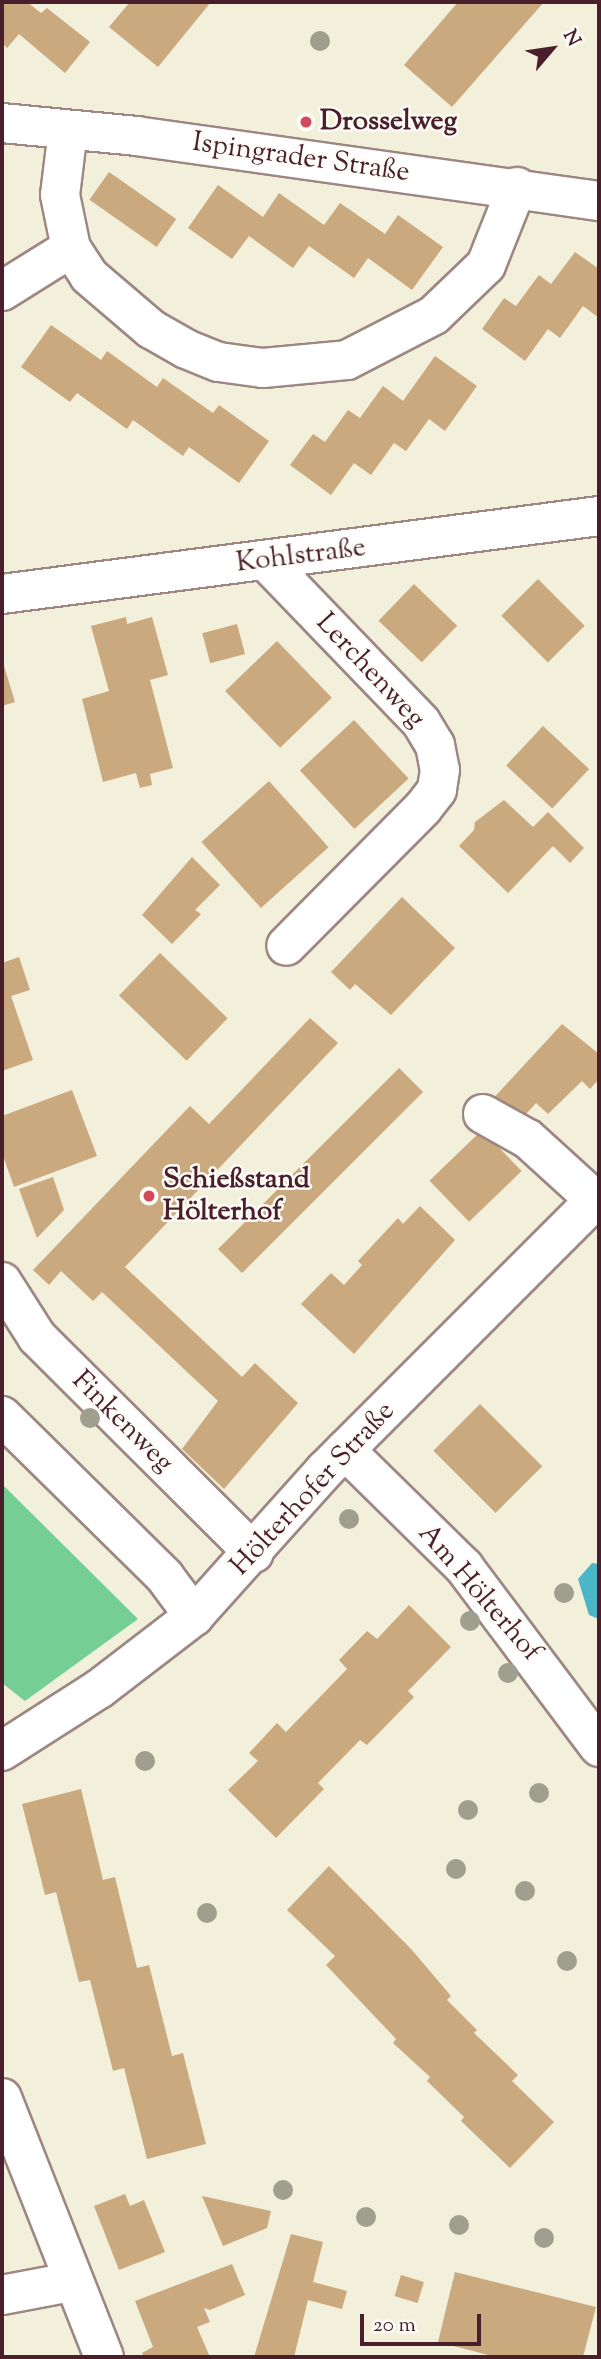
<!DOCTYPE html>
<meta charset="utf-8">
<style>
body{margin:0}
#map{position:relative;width:601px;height:2359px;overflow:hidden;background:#f2efdb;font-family:"Sorts Mill Goudy",serif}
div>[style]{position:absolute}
.green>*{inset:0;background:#75cf95}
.water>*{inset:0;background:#4bb6c8}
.building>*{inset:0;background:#cba97f;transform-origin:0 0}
.roads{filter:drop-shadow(2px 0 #9e8783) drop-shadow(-2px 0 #9e8783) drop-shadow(0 2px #9e8783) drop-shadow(0 -2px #9e8783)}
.minor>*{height:38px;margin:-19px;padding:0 19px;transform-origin:19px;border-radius:19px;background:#fff}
.trees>*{width:20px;height:20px;margin:-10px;border-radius:50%;background:#9e9f8f}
.dots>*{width:19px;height:19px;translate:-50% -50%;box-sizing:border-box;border:4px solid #fdfcf7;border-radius:50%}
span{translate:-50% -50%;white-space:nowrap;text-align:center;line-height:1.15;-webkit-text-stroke:5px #fdfcf7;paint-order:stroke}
.poi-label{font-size:28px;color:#4a1f2b;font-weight:700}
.left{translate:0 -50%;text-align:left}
.street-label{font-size:28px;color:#4a1f2b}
.frame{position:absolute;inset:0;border:4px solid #4a1f2b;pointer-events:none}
.north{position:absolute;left:517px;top:14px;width:70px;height:70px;-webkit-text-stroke:5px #fdfcf7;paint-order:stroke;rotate:61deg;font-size:19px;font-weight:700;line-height:28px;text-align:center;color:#4a1f2b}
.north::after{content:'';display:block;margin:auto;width:24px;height:32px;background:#4a1f2b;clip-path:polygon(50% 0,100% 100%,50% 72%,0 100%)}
.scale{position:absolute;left:360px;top:2314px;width:121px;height:32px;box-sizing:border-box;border:4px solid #4a1f2b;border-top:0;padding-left:9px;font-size:21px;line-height:24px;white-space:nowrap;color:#4a1f2b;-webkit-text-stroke:5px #fdfcf7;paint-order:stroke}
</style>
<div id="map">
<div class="green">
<i style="clip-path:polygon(2px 1484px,138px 1619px,25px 1701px,2px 1683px)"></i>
</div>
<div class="water">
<i style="clip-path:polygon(592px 1563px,599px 1564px,599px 1619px,589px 1615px,578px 1579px)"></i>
</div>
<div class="building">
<i style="clip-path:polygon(2px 2px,27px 2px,41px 13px,47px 8px,90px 42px,65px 73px,19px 34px,7px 48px,2px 43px)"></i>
<i style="clip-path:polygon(130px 2px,211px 2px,158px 67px,109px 27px)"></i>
<i style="clip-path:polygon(458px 2px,544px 2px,452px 107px,404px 65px)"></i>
<i style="left:109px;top:172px;width:82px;height:34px;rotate:35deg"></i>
<i style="clip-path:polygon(218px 185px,263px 217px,279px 193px,324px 225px,340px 203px,385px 234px,398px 215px,443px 247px,412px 290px,368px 258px,354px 278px,309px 246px,293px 268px,249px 236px,232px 259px,188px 228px)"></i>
<i style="clip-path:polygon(575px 252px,599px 269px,599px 318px,583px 306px,560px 338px,548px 329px,525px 361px,482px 329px,504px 298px,516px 306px,539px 275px,551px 284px)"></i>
<i style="clip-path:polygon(51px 325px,101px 360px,107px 351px,157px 387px,163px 378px,213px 413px,219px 405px,269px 441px,239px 483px,189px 447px,183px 456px,133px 420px,127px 429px,77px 393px,70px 402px,21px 367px)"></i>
<i style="clip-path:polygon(435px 356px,477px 386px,445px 431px,429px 419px,406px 451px,394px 443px,371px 475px,354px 463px,331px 495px,290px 465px,313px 434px,325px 442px,348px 410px,360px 418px,383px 386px,403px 401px)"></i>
<i style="left:538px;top:579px;width:66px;height:52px;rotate:45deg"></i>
<i style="left:414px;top:584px;width:60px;height:51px;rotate:44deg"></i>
<i style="clip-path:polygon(126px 617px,127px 624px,152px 617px,168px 675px,150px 680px,173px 768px,150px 774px,152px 785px,140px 788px,136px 773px,103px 782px,82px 699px,109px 691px,91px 626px)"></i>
<i style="left:237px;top:624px;width:31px;height:36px;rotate:75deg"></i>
<i style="left:277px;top:641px;width:79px;height:72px;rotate:46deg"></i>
<i style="clip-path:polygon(2px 659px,15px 702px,2px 706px)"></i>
<i style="left:354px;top:720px;width:80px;height:74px;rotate:47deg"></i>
<i style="left:543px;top:726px;width:63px;height:54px;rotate:43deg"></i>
<i style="left:269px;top:781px;width:89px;height:91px;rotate:48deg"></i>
<i style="clip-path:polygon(504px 800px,533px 827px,548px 812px,584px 848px,570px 863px,553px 846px,508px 893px,459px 846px,474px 830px,475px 822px)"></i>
<i style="clip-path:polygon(192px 857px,220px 885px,195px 910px,201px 914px,172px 944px,142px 915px)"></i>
<i style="clip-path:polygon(402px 897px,455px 948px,391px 1015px,355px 984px,350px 990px,331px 972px)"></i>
<i style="left:160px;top:953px;width:94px;height:59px;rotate:44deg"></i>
<i style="clip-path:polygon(19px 957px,30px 990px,11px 996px,33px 1060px,2px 1071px,2px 963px)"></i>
<i style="clip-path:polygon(310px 1018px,338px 1043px,125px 1267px,242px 1377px,255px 1363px,298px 1403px,224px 1489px,182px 1449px,218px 1401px,102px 1292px,93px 1301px,61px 1271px,49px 1285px,33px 1270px,190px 1106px,209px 1124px)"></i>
<i style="clip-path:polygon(562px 1024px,599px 1054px,599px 1079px,590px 1089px,582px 1081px,548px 1114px,536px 1103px,518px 1123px,488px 1104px)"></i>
<i style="left:399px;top:1068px;width:34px;height:256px;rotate:45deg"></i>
<i style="clip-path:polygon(72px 1090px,97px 1156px,14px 1187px,2px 1153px,2px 1116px)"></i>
<i style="left:482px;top:1130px;width:57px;height:73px;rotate:46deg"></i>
<i style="clip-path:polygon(53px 1177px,64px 1210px,37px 1238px,19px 1189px)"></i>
<i style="clip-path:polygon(420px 1206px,455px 1240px,354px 1354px,301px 1304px,331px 1273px,344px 1285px,362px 1265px,358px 1261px,398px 1218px,403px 1224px)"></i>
<i style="left:480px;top:1404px;width:88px;height:66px;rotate:45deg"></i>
<i style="clip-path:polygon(409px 1605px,451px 1647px,408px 1691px,414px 1697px,367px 1745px,360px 1740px,318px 1783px,324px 1789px,276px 1838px,228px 1790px,258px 1761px,249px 1753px,277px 1723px,286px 1732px,347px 1669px,339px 1660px,367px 1631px,377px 1639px)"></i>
<i style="clip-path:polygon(81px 1789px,103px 1880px,115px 1877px,137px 1968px,149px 1965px,172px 2056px,183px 2053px,206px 2144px,147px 2159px,124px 2068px,113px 2071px,90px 1980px,79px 1982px,56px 1892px,45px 1895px,22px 1804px)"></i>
<i style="clip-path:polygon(329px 1866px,412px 1950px,451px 1996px,447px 2000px,477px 2030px,474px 2033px,518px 2075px,512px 2081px,554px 2122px,510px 2168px,461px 2121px,464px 2117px,427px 2081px,430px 2077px,393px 2043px,396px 2039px,326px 1965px,335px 1956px,287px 1910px)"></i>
<i style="clip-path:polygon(125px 2194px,130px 2206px,144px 2200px,165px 2252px,119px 2270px,94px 2206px)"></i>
<i style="clip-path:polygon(202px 2196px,271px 2211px,267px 2228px,223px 2246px)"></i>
<i style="clip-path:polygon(291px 2234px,323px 2242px,313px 2282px,347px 2291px,342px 2309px,308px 2300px,294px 2357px,254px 2357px)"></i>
<i style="clip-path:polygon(232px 2264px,245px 2295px,210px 2310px,204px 2308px,210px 2322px,197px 2327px,210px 2357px,144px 2357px,142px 2353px,153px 2347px,135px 2301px)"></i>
<i style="clip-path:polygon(455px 2272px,596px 2307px,583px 2357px,496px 2357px,438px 2342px)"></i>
<i style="left:401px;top:2275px;width:24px;height:22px;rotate:17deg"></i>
</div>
<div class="roads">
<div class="minor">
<i style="left:2px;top:123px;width:135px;rotate:5.5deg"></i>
<i style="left:136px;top:136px;width:468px;rotate:8deg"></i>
<i style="left:68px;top:130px;width:65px;rotate:97deg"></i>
<i style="left:60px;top:195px;width:54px;rotate:78.3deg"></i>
<i style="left:71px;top:248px;width:33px;rotate:57deg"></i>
<i style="left:89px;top:276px;width:82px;rotate:40.5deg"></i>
<i style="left:151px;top:329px;width:40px;rotate:29.7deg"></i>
<i style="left:186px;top:349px;width:35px;rotate:22deg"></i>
<i style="left:219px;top:362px;width:44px;rotate:7.8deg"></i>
<i style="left:263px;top:368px;width:84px;rotate:-5.4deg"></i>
<i style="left:347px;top:360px;width:98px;rotate:-27.3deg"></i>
<i style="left:434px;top:315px;width:72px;rotate:-43.9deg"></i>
<i style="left:486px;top:265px;width:84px;rotate:-68.3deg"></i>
<i style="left:2px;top:291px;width:81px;rotate:-31.9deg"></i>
<i style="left:266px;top:561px;width:223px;rotate:46.1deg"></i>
<i style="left:421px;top:722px;width:27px;rotate:59deg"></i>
<i style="left:435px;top:745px;width:25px;rotate:79deg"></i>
<i style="left:440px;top:770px;width:20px;rotate:99deg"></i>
<i style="left:437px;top:790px;width:23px;rotate:128deg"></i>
<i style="left:423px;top:808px;width:194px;rotate:134.8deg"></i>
<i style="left:2px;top:594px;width:602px;rotate:-7.44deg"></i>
<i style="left:483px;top:1114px;width:51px;rotate:29.1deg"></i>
<i style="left:528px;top:1139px;width:91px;rotate:42.3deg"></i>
<i style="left:2px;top:1282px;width:65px;rotate:57.5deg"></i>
<i style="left:37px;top:1337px;width:306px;rotate:44.9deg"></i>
<i style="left:2px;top:1416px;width:229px;rotate:44.6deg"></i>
<i style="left:165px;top:1577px;width:49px;rotate:53.4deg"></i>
<i style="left:345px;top:1450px;width:167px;rotate:44.5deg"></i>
<i style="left:464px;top:1567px;width:225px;rotate:53.1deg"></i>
<i style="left:2px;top:1751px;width:115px;rotate:-32.6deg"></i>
<i style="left:99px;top:1689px;width:120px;rotate:-37.5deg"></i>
<i style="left:194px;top:1616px;width:196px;rotate:-48.1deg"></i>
<i style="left:325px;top:1470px;width:387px;rotate:-45deg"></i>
<i style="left:2px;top:2098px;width:278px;rotate:68.5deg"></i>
<i style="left:2px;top:2295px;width:70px;rotate:-10.7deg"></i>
</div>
</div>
<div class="trees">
<i style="left:320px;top:41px"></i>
<i style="left:90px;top:1418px"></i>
<i style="left:349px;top:1519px"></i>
<i style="left:564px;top:1593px"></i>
<i style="left:470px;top:1621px"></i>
<i style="left:508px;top:1673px"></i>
<i style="left:145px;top:1761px"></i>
<i style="left:539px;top:1793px"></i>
<i style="left:468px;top:1810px"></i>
<i style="left:456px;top:1869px"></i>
<i style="left:525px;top:1891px"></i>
<i style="left:207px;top:1913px"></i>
<i style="left:567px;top:1961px"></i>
<i style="left:283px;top:2190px"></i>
<i style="left:366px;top:2217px"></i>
<i style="left:459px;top:2225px"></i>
<i style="left:544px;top:2238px"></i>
</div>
<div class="dots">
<i style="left:306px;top:122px;background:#d1495b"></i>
<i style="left:149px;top:1196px;background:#d1495b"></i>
</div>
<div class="poi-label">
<span class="left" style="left:320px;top:122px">Drosselweg</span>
<span class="left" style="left:163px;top:1196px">Schießstand<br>Hölterhof</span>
</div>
<div class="street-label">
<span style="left:301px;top:158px;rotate:8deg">Ispingrader Straße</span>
<span style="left:301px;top:556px;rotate:-7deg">Kohlstraße</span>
<span style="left:370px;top:671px;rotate:47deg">Lerchenweg</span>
<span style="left:122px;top:1422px;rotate:45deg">Finkenweg</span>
<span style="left:313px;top:1489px;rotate:-47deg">Hölterhofer Straße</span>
<span style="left:479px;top:1593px;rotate:49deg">Am Hölterhof</span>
</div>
<div class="frame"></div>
<div class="north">N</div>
<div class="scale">20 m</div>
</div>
